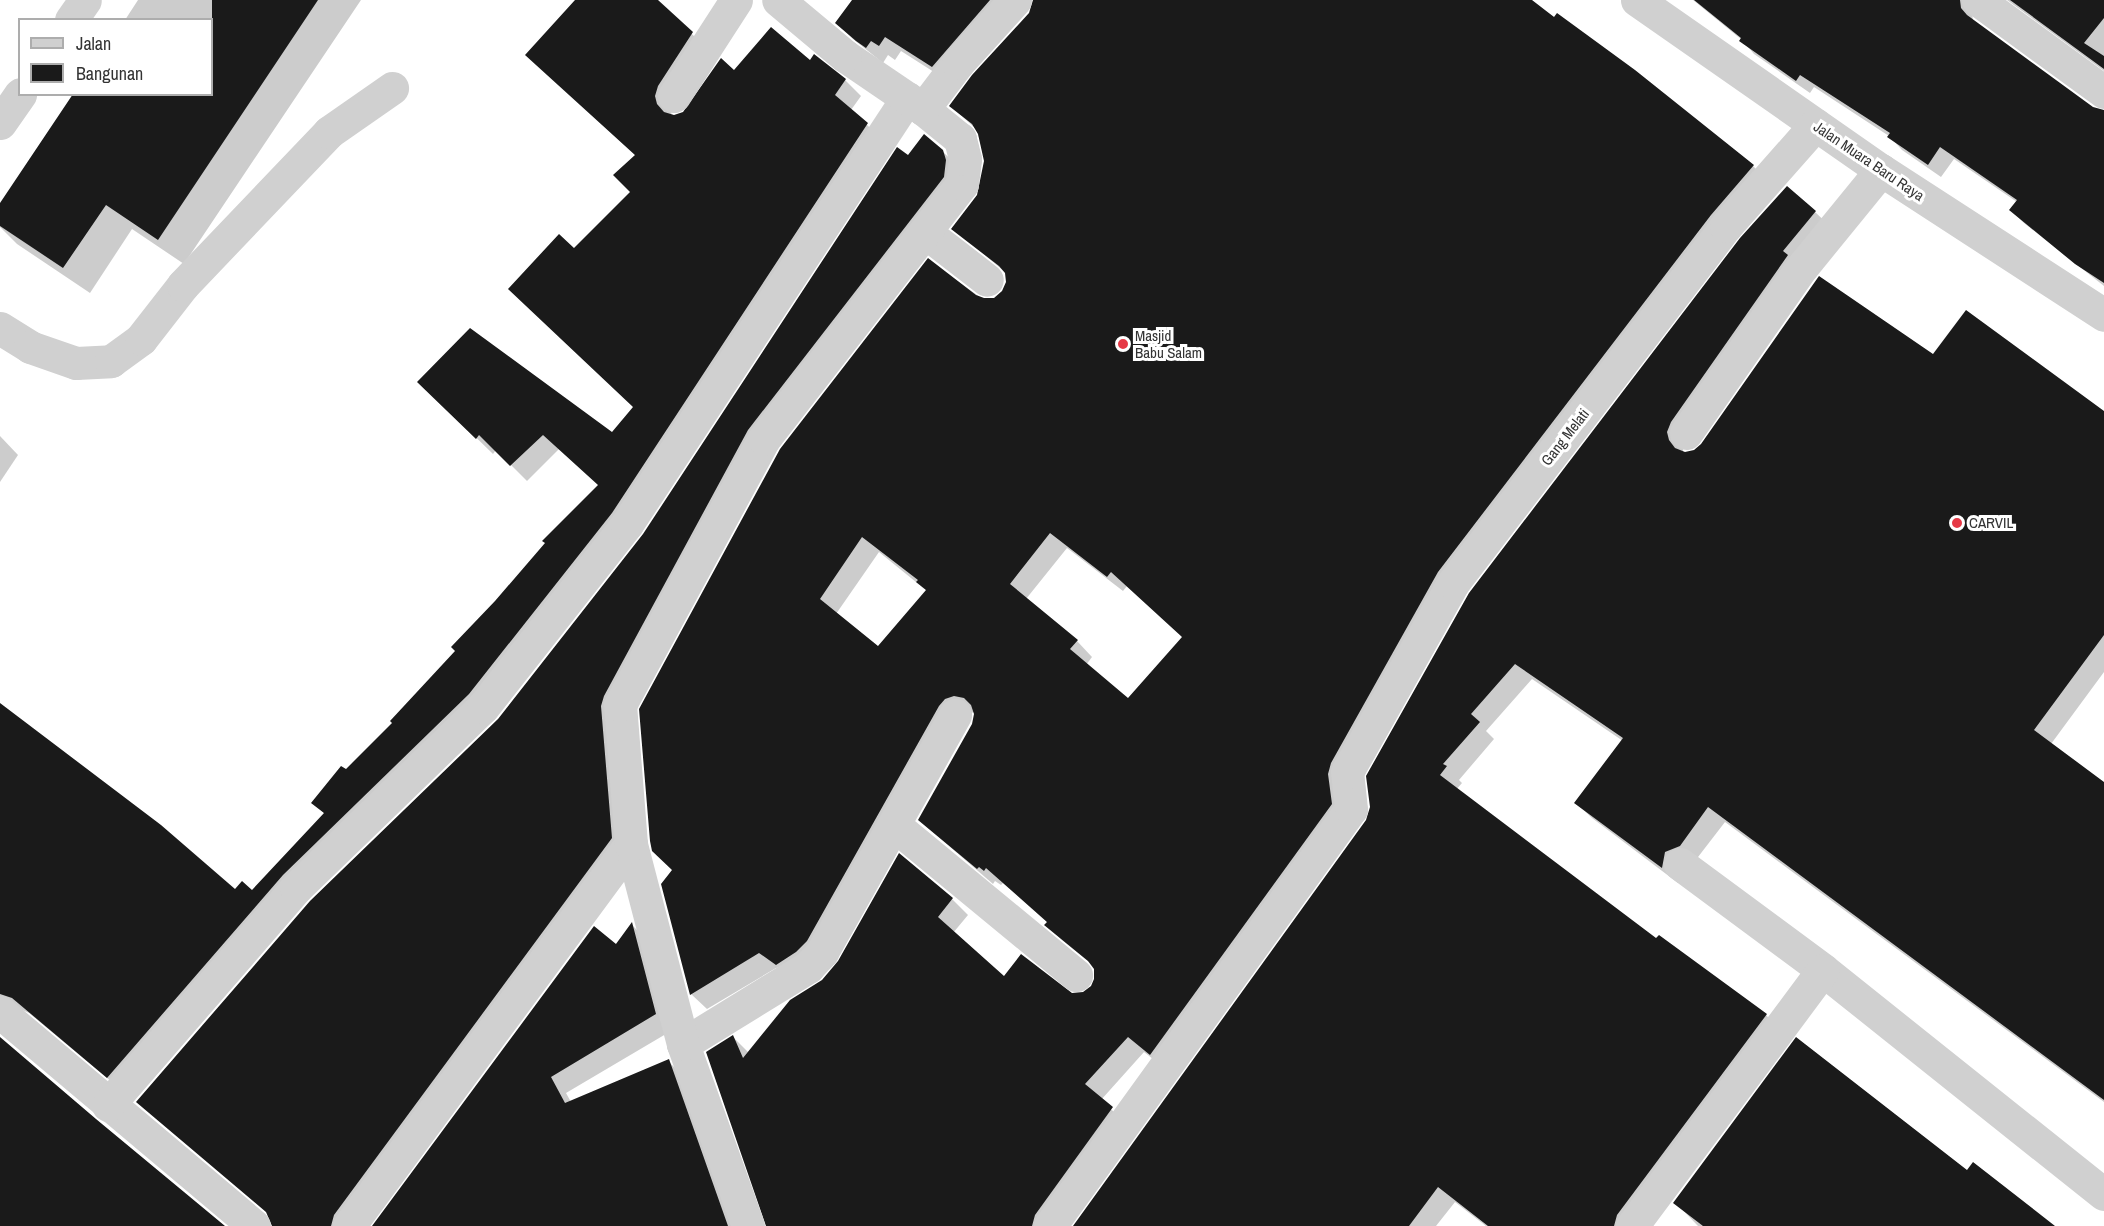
<!DOCTYPE html>
<style>
body{margin:0}
#map{position:relative;width:2104px;height:1226px;overflow:hidden;background:#fff;font-family:"Archivo Narrow",sans-serif}
div>[style]{position:absolute}
.shadow>*{inset:0;background:#0003}
.building>*{inset:0;background:#1a1a1a}
.minor>*{height:33px;margin:-16.5px;padding:0 16.5px;transform-origin:16.5px;border-radius:16.5px;background:#d0d0d0}
.dots>*{width:16px;height:16px;translate:-50% -50%;box-sizing:border-box;border:3px solid #fff;border-radius:50%}
span{translate:-50% -50%;white-space:nowrap;text-align:center;line-height:1.15;-webkit-text-stroke:6px #fff;paint-order:stroke}
.street-label{font-size:15px;color:#333}
.poi-label{font-size:15px;color:#333}
.left{translate:0 -50%;text-align:left}
.legend{position:absolute;left:18px;top:18px;width:195px;height:78px;box-sizing:border-box;background:#fff;border:2px solid #adadad;margin:0;padding:8px 10px;list-style:none;font-size:18px;color:#333}
.legend li{display:flex;align-items:center;gap:12px;height:30px}
.legend b{width:30px;border:2px solid #adadad}
</style>
<div id="map">
<div class="shadow">
<i style="clip-path:polygon(138px 0,361px 0,184px 264px,132px 229px,90px 293px,17px 244px,0 227px,0 206px,212px 94px,212px 20px,125px 20px)"></i>
<i style="clip-path:polygon(577px 0,655px 0,708px 49px,673px 103px,671px 116px,684px 114px,734px 73px,810px 62px,845px 80px,861px 96px,851px 110px,883px 140px,627px 529px,124px 1092px,29px 1013px,20px 1009px,0 1018px,0 705px,235px 891px,252px 892px,325px 814px,313px 803px,394px 723px,600px 486px,559px 449px,527px 481px,496px 450px,493px 454px,419px 382px,612px 434px,634px 408px,574px 250px,632px 192px,636px 156px,527px 55px)"></i>
<i style="clip-path:polygon(853px 0,1022px 0,948px 81px,901px 51px,895px 60px,888px 55px,883px 63px,853px 39px,837px 23px)"></i>
<i style="clip-path:polygon(evenodd,1035px 0,1529px 0,1634px 71px,1753px 166px,1769px 182px,1454px 588px,1344px 791px,1167px 1070px,1144px 1052px,1101px 1100px,1127px 1124px,1054px 1226px,773px 1226px,733px 1037px,749px 1053px,952px 899px,968px 915px,953px 933px,1004px 978px,1072px 995px,1082px 994px,1091px 988px,1096px 978px,1094px 966px,1062px 940px,1046px 925px,1048px 923px,1003px 883px,1001px 885px,995px 881px,993px 884px,919px 820px,973px 724px,975px 712px,961px 715px,822px 957px,776px 968px,707px 1009px,691px 994px,673px 870px,928px 260px,984px 300px,995px 298px,1003px 293px,1007px 283px,1006px 273px,953px 228px,979px 196px,985px 161px,977px 130px,951px 106px,1030px 13px,1035px 0,1067px 548px,1123px 591px,1127px 586px,1183px 637px,1128px 700px,1086px 665px,1092px 657px,1077px 641px,1026px 599px,1067px 548px,1035px 0,879px 552px,927px 591px,878px 648px,836px 614px,879px 552px)"></i>
<i style="clip-path:polygon(1693px 0,1979px 0,1972px 11px,1973px 22px,2092px 108px,2104px 112px,2104px 286px,2024px 223px,2011px 210px,2017px 202px,1954px 159px,1941px 177px,1902px 150px,1889px 136px,1814px 87px,1810px 93px,1754px 54px,1742px 40px)"></i>
<i style="clip-path:polygon(2007px 0,2104px 0,2104px 71px)"></i>
<i style="clip-path:polygon(942px 151px,959px 167px,763px 446px,619px 712px,627px 855px,353px 1226px,274px 1226px,272px 1217px,138px 1102px,499px 720px,644px 535px,908px 157px)"></i>
<i style="clip-path:polygon(1815px 212px,1831px 227px,1683px 449px,1683px 453px,1695px 451px,1934px 357px,2104px 412px,2104px 672px,2051px 744px,2104px 784px,2104px 1102px,1725px 822px,1678px 883px,1592px 818px,1576px 803px,1623px 741px,1532px 679px,1486px 731px,1494px 739px,1459px 780px,1462px 783px,1456px 790px,1657px 940px,1766px 1015px,1781px 1031px,1636px 1226px,1486px 1226px,1455px 1202px,1436px 1226px,1075px 1226px,1368px 821px,1470px 594px)"></i>
<i style="clip-path:polygon(0 436px,18px 455px,0 482px)"></i>
<i style="clip-path:polygon(632px 925px,647px 940px,671px 1031px,566px 1093px,571px 1102px,668px 1061px,684px 1077px,737px 1226px,374px 1226px)"></i>
<i style="clip-path:polygon(1967px 1172px,2052px 1226px,1698px 1226px,1675px 1202px)"></i>
</div>
<div class="building">
<i style="clip-path:polygon(212px 0,318px 0,158px 240px,106px 205px,63px 268px,0 226px,0 203px,73px 94px,212px 94px)"></i>
<i style="clip-path:polygon(575px 0,658px 0,693px 32px,658px 86px,655px 96px,657px 104px,664px 112px,674px 115px,683px 112px,721px 58px,734px 70px,771px 27px,810px 60px,814px 54px,846px 79px,835px 95px,868px 123px,612px 513px,469px 694px,283px 875px,107px 1078px,12px 998px,0 994px,0 703px,161px 825px,235px 889px,242px 881px,252px 890px,324px 813px,311px 803px,341px 766px,346px 769px,392px 723px,390px 721px,455px 651px,451px 647px,495px 601px,545px 543px,542px 541px,598px 485px,543px 435px,510px 466px,479px 435px,476px 439px,417px 382px,470px 328px,612px 432px,633px 407px,508px 289px,559px 234px,574px 248px,630px 192px,613px 175px,635px 155px,525px 55px)"></i>
<i style="clip-path:polygon(852px 0,990px 0,932px 67px,885px 37px,879px 46px,871px 41px,866px 48px,856px 41px,835px 23px)"></i>
<i style="clip-path:polygon(evenodd,1033px 0,1532px 0,1554px 17px,1557px 13px,1635px 70px,1754px 165px,1711px 215px,1438px 572px,1331px 763px,1328px 774px,1332px 804px,1150px 1055px,1128px 1037px,1085px 1084px,1113px 1107px,1035px 1215px,1032px 1226px,766px 1226px,706px 1052px,733px 1035px,743px 1058px,790px 1000px,822px 980px,838px 961px,899px 853px,953px 898px,938px 917px,1004px 976px,1021px 954px,1072px 993px,1083px 992px,1091px 986px,1094px 979px,1094px 969px,1088px 961px,1044px 925px,1047px 922px,986px 868px,984px 871px,979px 867px,977px 869px,918px 820px,972px 724px,974px 714px,971px 705px,964px 698px,954px 696px,945px 699px,939px 706px,807px 941px,796px 952px,776px 965px,759px 953px,690px 995px,661px 884px,672px 870px,652px 851px,650px 841px,639px 709px,780px 449px,928px 258px,976px 295px,984px 298px,994px 298px,1002px 291px,1006px 282px,1005px 273px,999px 266px,951px 229px,977px 195px,984px 161px,978px 134px,972px 124px,949px 106px,972px 75px,1029px 13px,1033px 0,1050px 533px,1107px 577px,1111px 572px,1182px 637px,1128px 698px,1070px 649px,1078px 640px,1010px 584px,1050px 533px,1033px 0,862px 537px,918px 580px,916px 582px,926px 590px,878px 646px,820px 599px,862px 537px)"></i>
<i style="clip-path:polygon(1694px 0,1960px 0,1961px 8px,1967px 15px,2093px 107px,2104px 110px,2104px 283px,2075px 264px,2009px 210px,2017px 200px,1940px 147px,1928px 165px,1887px 137px,1890px 133px,1800px 75px,1796px 81px,1739px 41px,1741px 38px)"></i>
<i style="clip-path:polygon(2010px 0,2104px 0,2104px 18px,2084px 43px,2104px 56px,2104px 69px)"></i>
<i style="clip-path:polygon(924px 134px,943px 150px,946px 160px,944px 177px,748px 430px,604px 696px,601px 706px,612px 838px,334px 1215px,331px 1226px,272px 1226px,266px 1212px,136px 1102px,310px 901px,498px 719px,643px 534px,897px 147px,908px 155px)"></i>
<i style="clip-path:polygon(1787px 186px,1816px 211px,1783px 251px,1788px 255px,1671px 422px,1667px 432px,1669px 440px,1675px 448px,1685px 452px,1694px 450px,1701px 444px,1819px 276px,1933px 354px,1966px 310px,2104px 411px,2104px 635px,2034px 730px,2104px 782px,2104px 1100px,1708px 807px,1680px 846px,1665px 852px,1662px 868px,1574px 803px,1623px 738px,1515px 664px,1471px 714px,1480px 722px,1443px 764px,1447px 766px,1440px 775px,1656px 938px,1659px 935px,1767px 1014px,1617px 1215px,1614px 1226px,1488px 1226px,1438px 1187px,1409px 1226px,1073px 1226px,1366px 820px,1370px 807px,1366px 776px,1469px 593px,1740px 238px)"></i>
<i style="clip-path:polygon(632px 922px,656px 1014px,551px 1077px,565px 1103px,669px 1059px,728px 1226px,372px 1226px,594px 926px,616px 944px)"></i>
<i style="clip-path:polygon(0 1037px,96px 1119px,225px 1226px,0 1226px)"></i>
<i style="clip-path:polygon(1796px 1037px,1967px 1170px,1973px 1162px,2055px 1226px,1703px 1226px,1673px 1203px)"></i>
</div>
<div class="minor">
<i style="left:1637px;top:0;width:297px;rotate:34.9deg"></i>
<i style="left:1881px;top:170px;width:266px;rotate:33deg"></i>
<i style="left:1978px;top:0;width:156px;rotate:36.1deg"></i>
<i style="left:71px;top:20px;width:24px;rotate:-55deg"></i>
<i style="left:674px;top:96px;width:114px;rotate:-57.1deg"></i>
<i style="left:923px;top:109px;width:58px;rotate:-52.7deg"></i>
<i style="left:958px;top:63px;width:85px;rotate:-47.9deg"></i>
<i style="left:0;top:123px;width:35px;rotate:-55deg"></i>
<i style="left:925px;top:232px;width:78px;rotate:37.7deg"></i>
<i style="left:0;top:328px;width:36px;rotate:32deg"></i>
<i style="left:30px;top:347px;width:49px;rotate:19.2deg"></i>
<i style="left:76px;top:363px;width:35px;rotate:-3deg"></i>
<i style="left:111px;top:361px;width:37px;rotate:-36deg"></i>
<i style="left:141px;top:339px;width:68px;rotate:-52.1deg"></i>
<i style="left:183px;top:285px;width:211px;rotate:-46.3deg"></i>
<i style="left:329px;top:132px;width:77px;rotate:-34.9deg"></i>
<i style="left:1686px;top:433px;width:203px;rotate:-55.1deg"></i>
<i style="left:1802px;top:267px;width:125px;rotate:-50.8deg"></i>
<i style="left:894px;top:825px;width:236px;rotate:39.5deg"></i>
<i style="left:1680px;top:864px;width:178px;rotate:36.5deg"></i>
<i style="left:1823px;top:970px;width:359px;rotate:38.6deg"></i>
<i style="left:0;top:1012px;width:332px;rotate:40.1deg"></i>
<i style="left:683px;top:1044px;width:147px;rotate:-31.6deg"></i>
<i style="left:808px;top:967px;width:21px;rotate:-47deg"></i>
<i style="left:822px;top:952px;width:272px;rotate:-60.7deg"></i>
<i style="left:108px;top:1105px;width:287px;rotate:-49.1deg"></i>
<i style="left:296px;top:888px;width:260px;rotate:-44.1deg"></i>
<i style="left:483px;top:707px;width:233px;rotate:-51.8deg"></i>
<i style="left:627px;top:524px;width:510px;rotate:-56.68deg"></i>
<i style="left:349px;top:1226px;width:475px;rotate:-53.6deg"></i>
<i style="left:748px;top:1226px;width:193px;rotate:-109.7deg"></i>
<i style="left:683px;top:1044px;width:207px;rotate:-104.6deg"></i>
<i style="left:631px;top:844px;width:139px;rotate:-94.5deg"></i>
<i style="left:620px;top:705px;width:302px;rotate:-61.6deg"></i>
<i style="left:764px;top:439px;width:323px;rotate:-52.2deg"></i>
<i style="left:962px;top:184px;width:25px;rotate:-83deg"></i>
<i style="left:965px;top:159px;width:21px;rotate:-104deg"></i>
<i style="left:960px;top:139px;width:48px;rotate:-141deg"></i>
<i style="left:923px;top:109px;width:94px;rotate:-145.8deg"></i>
<i style="left:845px;top:56px;width:87px;rotate:-140.1deg"></i>
<i style="left:1050px;top:1226px;width:514px;rotate:-54.18deg"></i>
<i style="left:1351px;top:809px;width:37px;rotate:-96deg"></i>
<i style="left:1347px;top:772px;width:217px;rotate:-60.7deg"></i>
<i style="left:1453px;top:583px;width:449px;rotate:-52.6deg"></i>
<i style="left:1726px;top:226px;width:135px;rotate:-48.6deg"></i>
<i style="left:1632px;top:1226px;width:319px;rotate:-53.3deg"></i>
</div>
<div class="dots">
<i style="left:1123px;top:344px;background:#e63946"></i>
<i style="left:1957px;top:523px;background:#e63946"></i>
</div>
<div class="street-label">
<span style="left:1869px;top:161px;rotate:34deg">Jalan Muara Baru Raya</span>
<span style="left:1565px;top:437px;rotate:-52deg">Gang Melati</span>
</div>
<div class="poi-label">
<span class="left" style="left:1135px;top:344px">Masjid<br>Babu Salam</span>
<span class="left" style="left:1969px;top:523px">CARVIL</span>
</div>
<ul class="legend">
<li><b style="height:8px;background:#d0d0d0"></b>Jalan</li>
<li><b style="height:16px;background:#1a1a1a"></b>Bangunan</li>
</ul>
</div>
